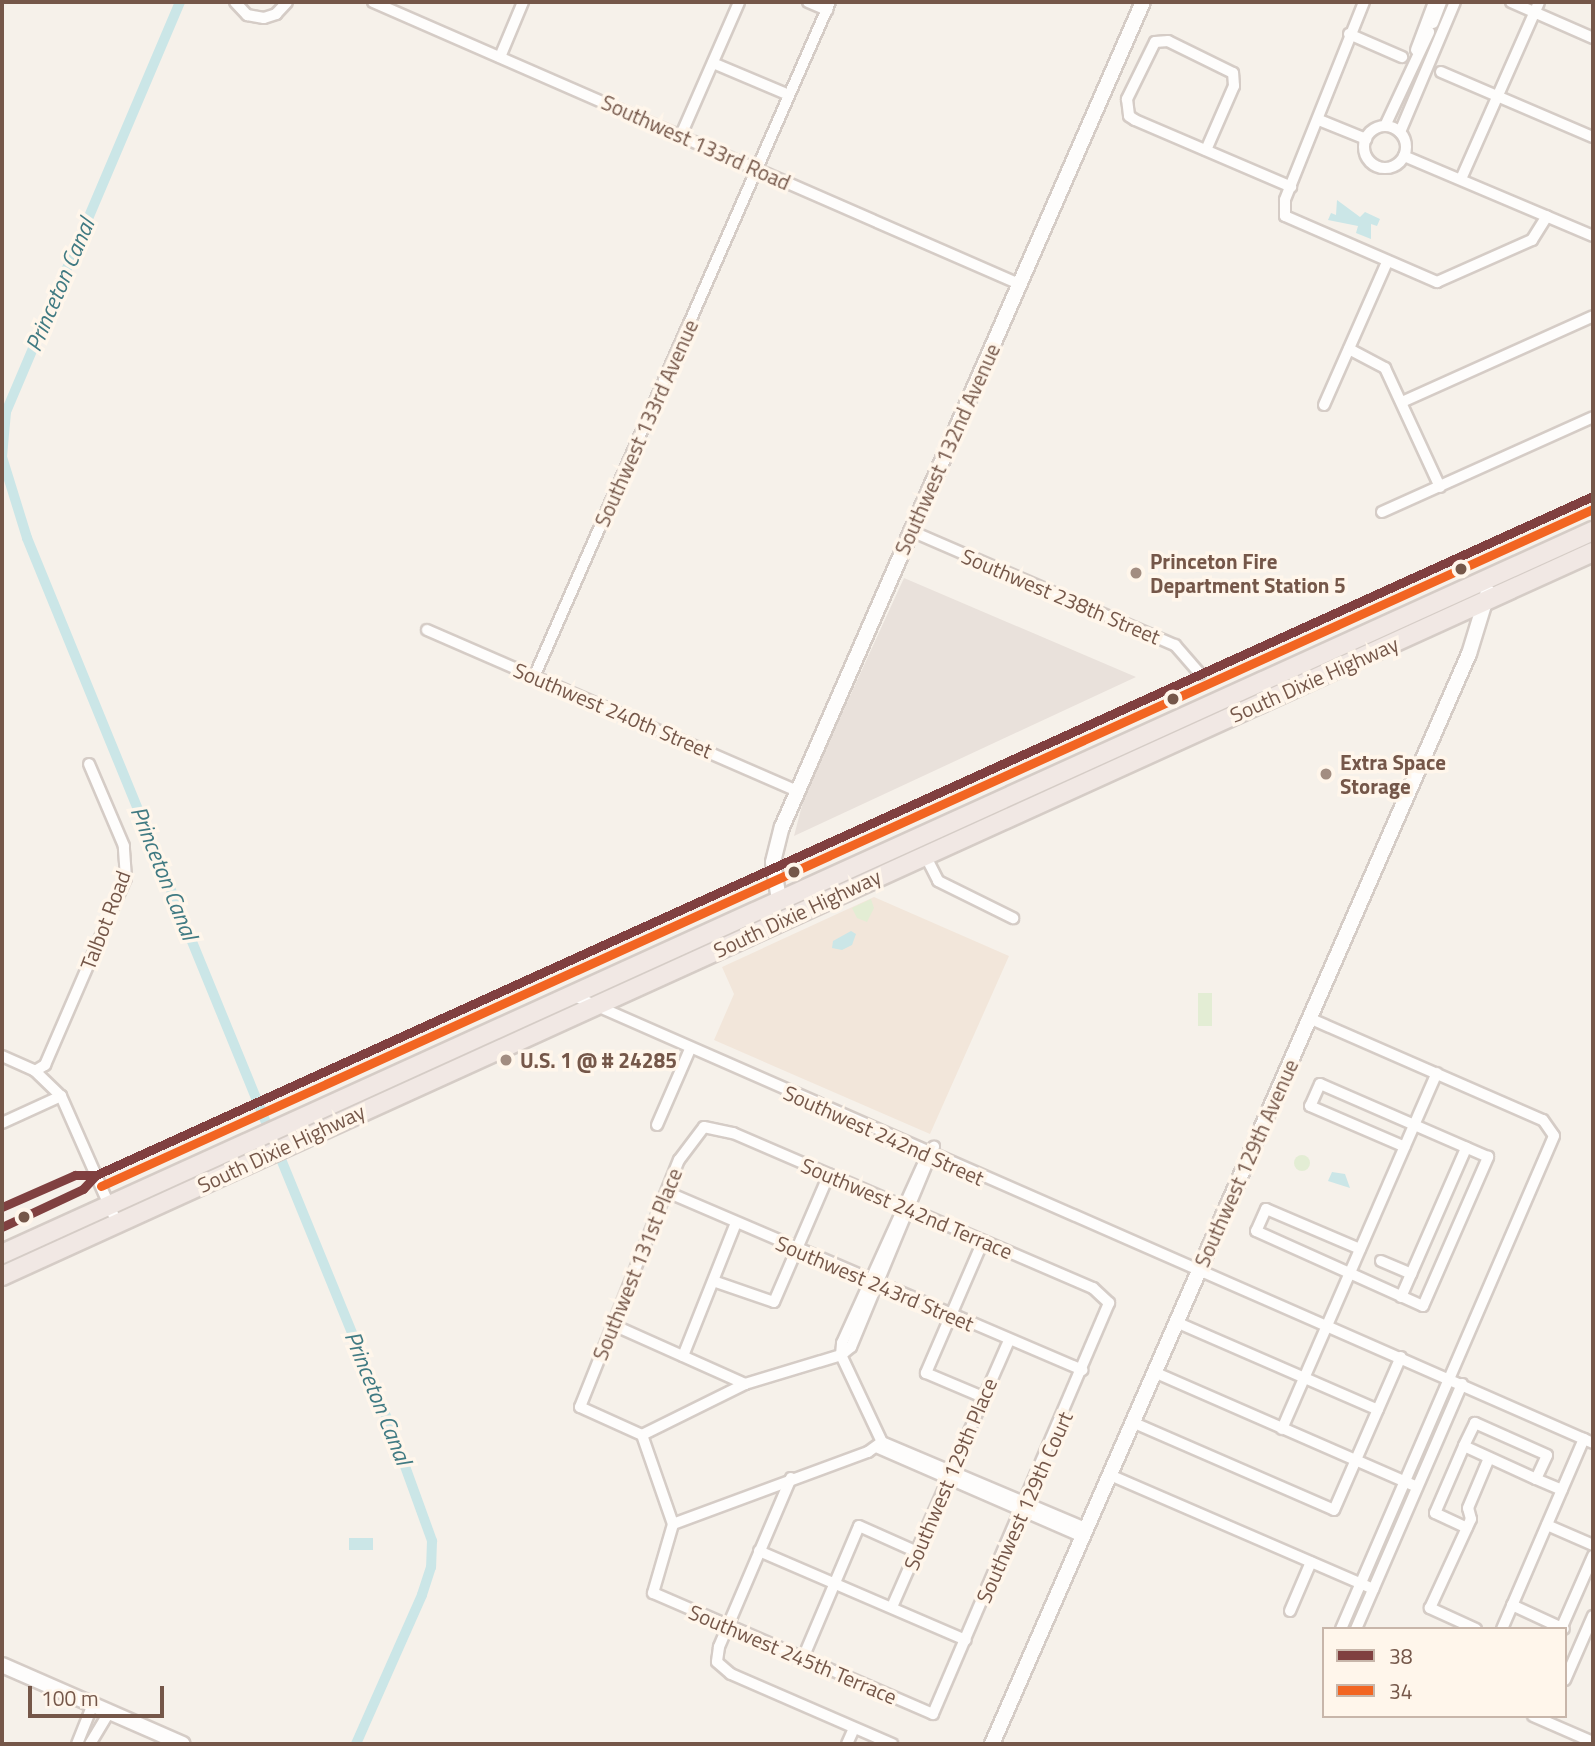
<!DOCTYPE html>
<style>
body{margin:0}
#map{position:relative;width:1595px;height:1746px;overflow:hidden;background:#f6f1ea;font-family:"Titillium Web",sans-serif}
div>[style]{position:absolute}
.residential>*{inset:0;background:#f2e6da}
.industrial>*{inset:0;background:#e9e1db}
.green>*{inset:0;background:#e3edd4;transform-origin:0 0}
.round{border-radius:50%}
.water>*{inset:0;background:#cbe6e7;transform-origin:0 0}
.canal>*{height:10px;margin:-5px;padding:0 5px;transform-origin:5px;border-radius:5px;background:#cbe6e7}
.roads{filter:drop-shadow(2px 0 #d5ccc6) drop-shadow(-2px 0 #d5ccc6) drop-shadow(0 2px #d5ccc6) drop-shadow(0 -2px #d5ccc6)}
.street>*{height:10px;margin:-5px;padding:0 5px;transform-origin:5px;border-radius:5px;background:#fefdfc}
.street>.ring{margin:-5px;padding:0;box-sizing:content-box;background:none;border:10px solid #fefdfc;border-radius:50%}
.secondary>*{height:14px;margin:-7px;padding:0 7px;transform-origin:7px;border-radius:7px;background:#fefdfc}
.highway>*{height:18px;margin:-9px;padding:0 9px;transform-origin:9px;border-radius:9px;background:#f1e8e4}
.bus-1>*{height:9px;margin:-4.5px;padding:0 4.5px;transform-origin:4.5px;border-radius:4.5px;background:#804040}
.bus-2>*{height:9px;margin:-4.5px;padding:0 4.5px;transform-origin:4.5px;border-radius:4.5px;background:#f26522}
.dots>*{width:19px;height:19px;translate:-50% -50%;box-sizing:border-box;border:4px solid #fff6eb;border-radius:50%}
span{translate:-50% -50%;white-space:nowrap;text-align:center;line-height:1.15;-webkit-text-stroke:7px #fff6eb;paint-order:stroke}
.street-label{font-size:21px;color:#755749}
.poi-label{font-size:21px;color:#755749;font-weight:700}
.left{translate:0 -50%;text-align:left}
.water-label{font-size:23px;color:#407a82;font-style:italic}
.frame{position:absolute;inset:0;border:4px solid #755749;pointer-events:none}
.legend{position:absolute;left:1322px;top:1627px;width:245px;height:91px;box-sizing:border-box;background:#fff6eb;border:2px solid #c8b6aa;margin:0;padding:9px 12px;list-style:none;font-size:21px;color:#755749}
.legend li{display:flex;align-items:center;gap:14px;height:35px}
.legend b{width:35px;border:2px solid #c8b6aa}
.scale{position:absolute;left:28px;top:1686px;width:136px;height:32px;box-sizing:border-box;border:4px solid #755749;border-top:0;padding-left:9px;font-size:21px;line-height:24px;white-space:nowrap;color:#755749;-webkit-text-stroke:5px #fff6eb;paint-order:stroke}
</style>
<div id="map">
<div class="residential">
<i style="clip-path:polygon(874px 897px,1009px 956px,930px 1134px,714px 1040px,734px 994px,722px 967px)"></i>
</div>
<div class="industrial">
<i style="clip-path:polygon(904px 578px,1136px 677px,794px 836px,805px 794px)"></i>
</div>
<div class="green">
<i style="clip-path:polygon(871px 899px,874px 908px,867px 922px,857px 918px,852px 908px)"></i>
<i style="left:1198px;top:993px;width:14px;height:33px"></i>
<i class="round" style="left:1294px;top:1155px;width:16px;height:16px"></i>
</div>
<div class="water">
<i style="clip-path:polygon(1337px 200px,1360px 217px,1365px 212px,1380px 219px,1377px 226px,1371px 224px,1371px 239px,1356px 233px,1358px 226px,1328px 220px,1331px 213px,1336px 215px)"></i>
<i style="clip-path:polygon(851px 931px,856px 934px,852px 945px,842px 950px,832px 948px,833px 941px)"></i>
<i style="clip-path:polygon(1332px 1172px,1345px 1174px,1350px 1188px,1328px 1181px)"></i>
<i style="left:349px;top:1538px;width:24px;height:12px"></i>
</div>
<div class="canal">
<i style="left:180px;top:2px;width:445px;rotate:113deg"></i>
<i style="left:6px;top:412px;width:45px;rotate:95.1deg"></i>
<i style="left:2px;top:457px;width:85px;rotate:72.8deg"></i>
<i style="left:27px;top:538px;width:967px;rotate:67.76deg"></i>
<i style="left:393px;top:1433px;width:115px;rotate:70.1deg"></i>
<i style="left:432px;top:1541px;width:26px;rotate:92deg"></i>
<i style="left:431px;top:1567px;width:29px;rotate:108deg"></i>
<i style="left:422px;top:1595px;width:163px;rotate:113.9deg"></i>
</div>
<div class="roads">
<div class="street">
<i style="left:235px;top:2px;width:18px;rotate:47deg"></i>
<i style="left:247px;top:15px;width:17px;rotate:10deg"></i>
<i style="left:264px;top:18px;width:13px;rotate:-18deg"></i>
<i style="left:276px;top:14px;width:16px;rotate:-47deg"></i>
<i style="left:373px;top:2px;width:705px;rotate:23.58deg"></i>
<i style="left:808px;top:2px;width:21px;rotate:23deg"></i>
<i style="left:1364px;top:2px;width:213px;rotate:111.8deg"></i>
<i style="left:1285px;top:200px;width:16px;rotate:90deg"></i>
<i style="left:1285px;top:216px;width:166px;rotate:23.5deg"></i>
<i style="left:1437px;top:282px;width:104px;rotate:-23.9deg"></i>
<i style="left:1532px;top:240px;width:28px;rotate:-58deg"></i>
<i style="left:1511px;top:2px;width:90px;rotate:23.7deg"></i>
<i style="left:1433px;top:23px;width:22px;rotate:-69deg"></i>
<i style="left:1349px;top:34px;width:58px;rotate:23.5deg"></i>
<i style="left:1416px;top:50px;width:51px;rotate:-69.4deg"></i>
<i style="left:500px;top:57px;width:60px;rotate:-67.3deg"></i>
<i style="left:713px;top:63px;width:82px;rotate:22.8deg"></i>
<i style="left:1441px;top:72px;width:165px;rotate:23.2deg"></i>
<i style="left:1319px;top:120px;width:51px;rotate:22deg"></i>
<i style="left:1385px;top:126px;width:104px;rotate:-64.9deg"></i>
<i class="ring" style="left:1364px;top:126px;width:32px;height:32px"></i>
<i style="left:1400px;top:132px;width:141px;rotate:-67.1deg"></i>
<i style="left:681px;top:135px;width:145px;rotate:-66.4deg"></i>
<i style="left:1206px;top:150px;width:70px;rotate:-66.4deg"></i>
<i style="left:1234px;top:86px;width:13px;rotate:-94deg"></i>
<i style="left:1233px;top:73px;width:72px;rotate:-153.8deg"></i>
<i style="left:1168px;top:41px;width:13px;rotate:176deg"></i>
<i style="left:1155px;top:42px;width:64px;rotate:116.2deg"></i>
<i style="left:1127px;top:99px;width:17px;rotate:83deg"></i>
<i style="left:1129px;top:116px;width:7px;rotate:34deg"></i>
<i style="left:1135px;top:120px;width:170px;rotate:23.2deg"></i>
<i style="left:1404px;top:156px;width:205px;rotate:22.9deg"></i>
<i style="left:1461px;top:179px;width:193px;rotate:-66.2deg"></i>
<i style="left:1349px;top:349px;width:41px;rotate:27.8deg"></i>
<i style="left:1385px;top:368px;width:131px;rotate:65.2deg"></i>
<i style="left:1402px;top:402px;width:209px;rotate:-24.2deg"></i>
<i style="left:1324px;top:405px;width:156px;rotate:-66.2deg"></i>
<i style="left:1382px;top:512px;width:231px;rotate:-24.2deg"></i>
<i style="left:911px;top:531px;width:288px;rotate:23.4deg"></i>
<i style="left:1175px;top:645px;width:38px;rotate:49deg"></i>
<i style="left:427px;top:630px;width:404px;rotate:23.5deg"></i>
<i style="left:534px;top:677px;width:737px;rotate:-66.32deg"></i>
<i style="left:925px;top:855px;width:29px;rotate:63deg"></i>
<i style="left:938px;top:881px;width:84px;rotate:26.3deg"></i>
<i style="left:572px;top:995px;width:1115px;rotate:23.69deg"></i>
<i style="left:1309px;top:1018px;width:255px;rotate:23.6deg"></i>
<i style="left:1543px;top:1120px;width:19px;rotate:55deg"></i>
<i style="left:1554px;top:1136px;width:537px;rotate:113.37deg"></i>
<i style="left:2px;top:1056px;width:36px;rotate:24deg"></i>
<i style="left:35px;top:1071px;width:36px;rotate:44deg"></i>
<i style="left:61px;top:1096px;width:139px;rotate:66.2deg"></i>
<i style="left:35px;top:1071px;width:12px;rotate:-31deg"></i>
<i style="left:45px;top:1065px;width:204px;rotate:-66.6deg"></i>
<i style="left:126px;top:878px;width:32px;rotate:-94deg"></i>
<i style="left:124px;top:846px;width:89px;rotate:-113.1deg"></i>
<i style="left:2px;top:1123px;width:65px;rotate:-24.6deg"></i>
<i style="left:657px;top:1125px;width:83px;rotate:-66.5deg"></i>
<i style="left:667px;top:1192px;width:452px;rotate:23.2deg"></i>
<i style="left:983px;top:1241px;width:144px;rotate:113.4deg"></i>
<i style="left:926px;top:1373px;width:62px;rotate:22.8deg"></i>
<i style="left:1360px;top:1249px;width:102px;rotate:-156.9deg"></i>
<i style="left:1266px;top:1209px;width:24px;rotate:114deg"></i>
<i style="left:1256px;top:1231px;width:183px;rotate:24.2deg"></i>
<i style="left:1423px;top:1306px;width:163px;rotate:-66.4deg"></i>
<i style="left:1488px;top:1157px;width:183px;rotate:-156.5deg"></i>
<i style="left:1320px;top:1084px;width:24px;rotate:114deg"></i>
<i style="left:1310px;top:1106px;width:103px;rotate:23.3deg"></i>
<i style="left:1381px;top:1261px;width:33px;rotate:23deg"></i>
<i style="left:716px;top:1282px;width:61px;rotate:19deg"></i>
<i style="left:774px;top:1302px;width:139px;rotate:-66.7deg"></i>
<i style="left:1401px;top:1297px;width:163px;rotate:-66.4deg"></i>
<i style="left:1176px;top:1322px;width:220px;rotate:23.5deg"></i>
<i style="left:611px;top:1324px;width:147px;rotate:24.1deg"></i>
<i style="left:841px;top:1355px;width:96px;rotate:64.8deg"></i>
<i style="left:882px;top:1442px;width:221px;rotate:22.9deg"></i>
<i style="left:841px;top:1355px;width:12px;rotate:-85deg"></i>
<i style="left:842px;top:1343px;width:211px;rotate:-65.6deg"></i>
<i style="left:683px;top:1356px;width:143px;rotate:-68.3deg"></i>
<i style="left:1154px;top:1372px;width:287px;rotate:23.6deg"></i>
<i style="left:1132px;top:1422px;width:220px;rotate:23.5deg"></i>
<i style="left:1334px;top:1510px;width:167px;rotate:-66.4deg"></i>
<i style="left:1282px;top:1429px;width:388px;rotate:-66.5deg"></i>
<i style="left:642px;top:1435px;width:115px;rotate:-26.3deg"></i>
<i style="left:745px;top:1384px;width:100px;rotate:-16.8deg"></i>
<i style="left:841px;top:1355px;width:13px;rotate:-39deg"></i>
<i style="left:851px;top:1347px;width:217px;rotate:-67.5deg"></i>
<i style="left:1464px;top:1446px;width:73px;rotate:113.4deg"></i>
<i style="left:1435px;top:1513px;width:35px;rotate:25deg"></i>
<i style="left:876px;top:1447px;width:226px;rotate:23.5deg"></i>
<i style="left:1110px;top:1475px;width:287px;rotate:23.4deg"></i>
<i style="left:791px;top:1478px;width:184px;rotate:113.1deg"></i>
<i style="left:719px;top:1647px;width:15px;rotate:98deg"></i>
<i style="left:717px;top:1662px;width:18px;rotate:41deg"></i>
<i style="left:731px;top:1674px;width:176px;rotate:23.5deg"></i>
<i style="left:1536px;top:1479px;width:26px;rotate:-65deg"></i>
<i style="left:1547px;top:1455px;width:79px;rotate:-156deg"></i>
<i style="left:1475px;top:1423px;width:25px;rotate:116deg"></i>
<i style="left:1464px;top:1446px;width:79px;rotate:24.6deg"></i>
<i style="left:1536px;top:1479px;width:28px;rotate:23deg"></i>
<i style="left:673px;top:1524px;width:94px;rotate:-109.2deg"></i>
<i style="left:642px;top:1435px;width:68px;rotate:-155.7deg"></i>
<i style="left:580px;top:1407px;width:266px;rotate:-68.2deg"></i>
<i style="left:679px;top:1160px;width:41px;rotate:-52.9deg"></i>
<i style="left:704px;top:1127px;width:30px;rotate:12deg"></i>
<i style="left:733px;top:1133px;width:392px;rotate:23.3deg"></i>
<i style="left:1093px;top:1288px;width:22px;rotate:43deg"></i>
<i style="left:1109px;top:1303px;width:447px;rotate:113.2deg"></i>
<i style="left:933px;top:1714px;width:305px;rotate:-156.6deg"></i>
<i style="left:653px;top:1593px;width:72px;rotate:-73.8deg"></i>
<i style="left:673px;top:1524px;width:208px;rotate:-20.3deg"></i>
<i style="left:868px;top:1452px;width:17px;rotate:-36deg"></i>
<i style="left:1547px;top:1525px;width:50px;rotate:23.5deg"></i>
<i style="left:759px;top:1551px;width:225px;rotate:23.3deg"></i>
<i style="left:1512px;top:1605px;width:57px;rotate:24.8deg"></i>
<i style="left:892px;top:1607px;width:292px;rotate:-66.3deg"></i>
<i style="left:1290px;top:1611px;width:53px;rotate:-66.8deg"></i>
<i style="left:1356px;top:1629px;width:267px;rotate:-66.6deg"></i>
<i style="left:1476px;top:1629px;width:51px;rotate:-155.5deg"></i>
<i style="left:1430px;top:1608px;width:98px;rotate:-65.3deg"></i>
<i style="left:1471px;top:1519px;width:11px;rotate:-105deg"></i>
<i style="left:1468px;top:1508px;width:54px;rotate:-67.2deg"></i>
<i style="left:1502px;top:1629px;width:207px;rotate:-66.7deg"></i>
<i style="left:1561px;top:1629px;width:80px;rotate:-66.3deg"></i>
<i style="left:803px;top:1658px;width:143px;rotate:-67deg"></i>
<i style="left:859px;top:1526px;width:64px;rotate:24.1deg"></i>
<i style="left:1565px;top:1680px;width:70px;rotate:-66.4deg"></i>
<i style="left:1533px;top:1716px;width:65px;rotate:23.4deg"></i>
<i style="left:77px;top:1744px;width:43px;rotate:-68.2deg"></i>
<i style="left:90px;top:1744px;width:37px;rotate:-59deg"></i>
<i style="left:847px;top:1744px;width:17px;rotate:-66deg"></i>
</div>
<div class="secondary">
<i style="left:779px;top:900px;width:38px;rotate:-99deg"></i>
<i style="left:773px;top:862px;width:36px;rotate:-76deg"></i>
<i style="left:782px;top:827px;width:901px;rotate:-66.37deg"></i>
<i style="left:2px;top:1665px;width:197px;rotate:23.6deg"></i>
<i style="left:992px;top:1744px;width:1190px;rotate:-66.37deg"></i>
<i style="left:1469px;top:654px;width:65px;rotate:-73deg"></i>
</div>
<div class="highway">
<i style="left:2px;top:1254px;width:1748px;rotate:-24.44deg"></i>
<i style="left:2px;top:1276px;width:1748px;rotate:-24.47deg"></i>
</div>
</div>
<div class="bus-1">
<i style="left:96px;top:1175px;width:1644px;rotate:-24.4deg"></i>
<i style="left:2px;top:1207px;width:80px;rotate:-23.7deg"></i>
<i style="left:75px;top:1175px;width:21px"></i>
<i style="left:96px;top:1175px;width:19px;rotate:133deg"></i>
<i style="left:83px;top:1189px;width:89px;rotate:154.9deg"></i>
</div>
<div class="bus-2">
<i style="left:101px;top:1186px;width:1638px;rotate:-24.41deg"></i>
</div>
<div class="dots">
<i style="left:1461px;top:569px;background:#755749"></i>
<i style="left:1136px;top:573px;background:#a28d81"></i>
<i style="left:1173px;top:699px;background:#755749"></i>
<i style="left:1326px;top:774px;background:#a28d81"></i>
<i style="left:794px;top:872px;background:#755749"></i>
<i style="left:506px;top:1060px;background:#a28d81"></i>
<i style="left:24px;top:1217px;background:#755749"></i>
</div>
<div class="street-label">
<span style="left:696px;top:142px;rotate:24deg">Southwest 133rd Road</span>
<span style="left:646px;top:423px;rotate:-66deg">Southwest 133rd Avenue</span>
<span style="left:947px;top:449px;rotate:-66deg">Southwest 132nd Avenue</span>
<span style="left:1061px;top:596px;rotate:23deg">Southwest 238th Street</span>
<span style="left:1314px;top:679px;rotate:-24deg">South Dixie Highway</span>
<span style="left:613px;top:710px;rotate:23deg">Southwest 240th Street</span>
<span style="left:797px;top:913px;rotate:-25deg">South Dixie Highway</span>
<span style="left:105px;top:920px;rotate:-69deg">Talbot Road</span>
<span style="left:884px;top:1135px;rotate:24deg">Southwest 242nd Street</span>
<span style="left:281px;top:1148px;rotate:-25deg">South Dixie Highway</span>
<span style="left:1246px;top:1163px;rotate:-66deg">Southwest 129th Avenue</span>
<span style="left:907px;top:1208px;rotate:23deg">Southwest 242nd Terrace</span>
<span style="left:637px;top:1264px;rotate:-68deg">Southwest 131st Place</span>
<span style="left:875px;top:1283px;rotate:23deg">Southwest 243rd Street</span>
<span style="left:950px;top:1474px;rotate:-67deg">Southwest 129th Place</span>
<span style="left:1024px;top:1507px;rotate:-66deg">Southwest 129th Court</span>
<span style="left:793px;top:1654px;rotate:23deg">Southwest 245th Terrace</span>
</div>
<div class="poi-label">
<span class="left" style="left:1150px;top:573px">Princeton Fire<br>Department Station 5</span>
<span class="left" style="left:1340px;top:774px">Extra Space<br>Storage</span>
<span class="left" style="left:520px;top:1060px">U.S. 1 @ # 24285</span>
</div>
<div class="water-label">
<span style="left:60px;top:285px;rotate:-67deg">Princeton Canal</span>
<span style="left:164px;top:873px;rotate:68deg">Princeton Canal</span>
<span style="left:378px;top:1398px;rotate:68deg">Princeton Canal</span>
</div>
<div class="frame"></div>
<ul class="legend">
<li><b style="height:9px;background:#804040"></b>38</li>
<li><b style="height:9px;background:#f26522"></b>34</li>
</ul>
<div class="scale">100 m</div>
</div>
